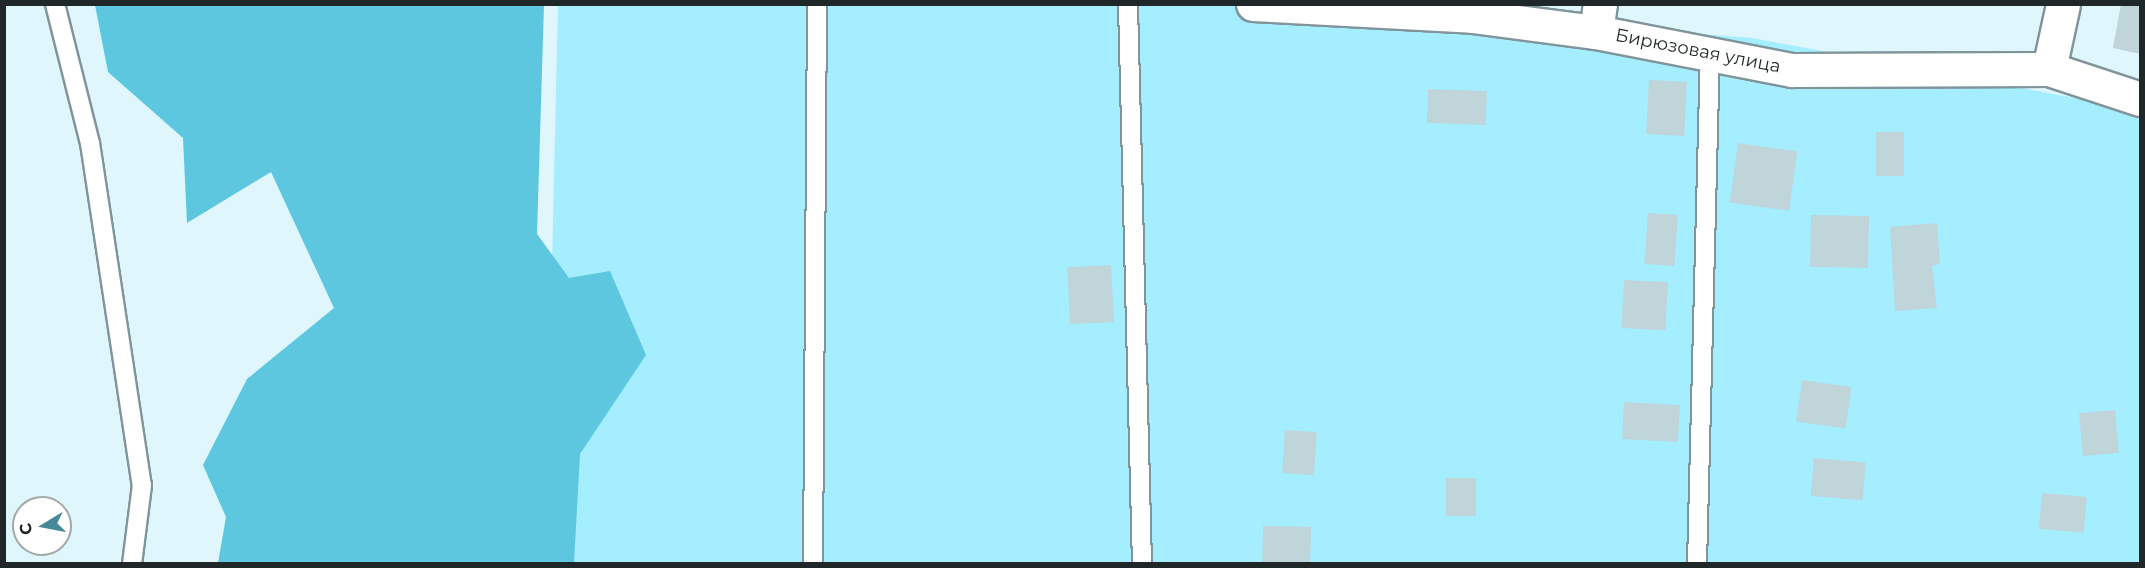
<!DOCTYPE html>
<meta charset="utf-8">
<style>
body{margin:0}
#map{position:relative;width:2145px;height:568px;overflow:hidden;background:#dff6fc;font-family:Montserrat,sans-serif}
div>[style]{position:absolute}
.green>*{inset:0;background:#a4eeff}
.forest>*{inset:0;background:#5cc7de}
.building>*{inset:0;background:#bfd5da;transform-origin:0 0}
.roads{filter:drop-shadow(2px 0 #80959a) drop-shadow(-2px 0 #80959a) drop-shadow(0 2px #80959a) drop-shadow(0 -2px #80959a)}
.lane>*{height:18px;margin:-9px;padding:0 9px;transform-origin:9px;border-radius:9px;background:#fff}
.street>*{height:33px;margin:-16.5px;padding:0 16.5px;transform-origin:16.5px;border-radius:16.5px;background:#fff}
span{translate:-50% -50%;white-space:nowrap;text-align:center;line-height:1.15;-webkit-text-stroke:5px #fff;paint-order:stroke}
.street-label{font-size:18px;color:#1f2729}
.frame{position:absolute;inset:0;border:6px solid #1f2729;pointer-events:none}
.north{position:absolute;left:12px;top:496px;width:60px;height:60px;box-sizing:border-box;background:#fff;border:2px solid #a5a9a9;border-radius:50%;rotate:260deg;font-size:16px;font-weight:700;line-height:24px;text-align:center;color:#1f2729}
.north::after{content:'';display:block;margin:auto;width:21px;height:27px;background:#468a99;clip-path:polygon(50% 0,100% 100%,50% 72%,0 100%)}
</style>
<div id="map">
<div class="green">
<i style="clip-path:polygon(558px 5px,1451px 5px,1472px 16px,1752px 38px,2140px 110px,2140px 563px,545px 564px)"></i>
</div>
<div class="forest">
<i style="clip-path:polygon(95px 5px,544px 5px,537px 234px,569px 278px,610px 271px,646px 355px,580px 454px,574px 563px,218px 563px,226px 517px,203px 465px,247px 379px,334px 308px,271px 172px,187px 223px,183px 138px,108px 72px)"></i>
</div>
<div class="building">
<i style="clip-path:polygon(2121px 4px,2140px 4px,2140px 54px,2113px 48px)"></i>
<i style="left:1649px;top:80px;width:38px;height:54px;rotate:3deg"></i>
<i style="left:1428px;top:89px;width:59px;height:34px;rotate:2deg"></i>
<i style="left:1876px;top:132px;width:28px;height:44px"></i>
<i style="left:1738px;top:143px;width:60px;height:60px;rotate:8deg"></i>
<i style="left:1648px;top:213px;width:30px;height:51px;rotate:4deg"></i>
<i style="left:1811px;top:215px;width:58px;height:52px;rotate:1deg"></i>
<i style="clip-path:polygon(1937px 223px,1940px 264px,1932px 266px,1937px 308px,1895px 311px,1890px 227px)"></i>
<i style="left:1111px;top:265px;width:57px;height:44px;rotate:87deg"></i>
<i style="left:1624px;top:280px;width:44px;height:48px;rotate:3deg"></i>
<i style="left:1802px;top:380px;width:50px;height:42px;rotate:8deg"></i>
<i style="left:1624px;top:402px;width:56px;height:37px;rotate:3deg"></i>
<i style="left:2115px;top:410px;width:43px;height:36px;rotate:85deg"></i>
<i style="left:1285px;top:430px;width:32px;height:43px;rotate:4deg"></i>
<i style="left:1814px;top:458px;width:52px;height:38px;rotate:5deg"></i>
<i style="left:1446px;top:478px;width:30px;height:38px"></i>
<i style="left:2042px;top:493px;width:45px;height:36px;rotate:5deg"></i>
<i style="left:1263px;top:526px;width:48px;height:38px;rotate:1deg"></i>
</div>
<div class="roads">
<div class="lane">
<i style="left:55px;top:4px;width:143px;rotate:75.9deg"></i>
<i style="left:90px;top:143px;width:346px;rotate:81.4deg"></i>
<i style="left:142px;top:485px;width:80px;rotate:97.2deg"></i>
<i style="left:1128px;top:4px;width:560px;rotate:88.57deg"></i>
<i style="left:813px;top:564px;width:560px;rotate:-89.59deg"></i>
<i style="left:1697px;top:564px;width:513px;rotate:-88.55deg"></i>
</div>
<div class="street">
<i style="left:1253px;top:4px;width:219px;rotate:3.1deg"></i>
<i style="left:1472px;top:16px;width:125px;rotate:7.4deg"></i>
<i style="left:1596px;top:32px;width:200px;rotate:11deg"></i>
<i style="left:1792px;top:70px;width:257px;rotate:-0.2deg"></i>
<i style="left:2049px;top:69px;width:96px;rotate:18.2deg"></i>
<i style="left:1596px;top:32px;width:28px;rotate:-82deg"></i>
<i style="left:2049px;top:69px;width:66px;rotate:-77.8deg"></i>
</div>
</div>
<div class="street-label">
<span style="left:1698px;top:51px;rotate:11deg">Бирюзовая улица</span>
</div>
<div class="frame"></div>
<div class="north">С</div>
</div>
